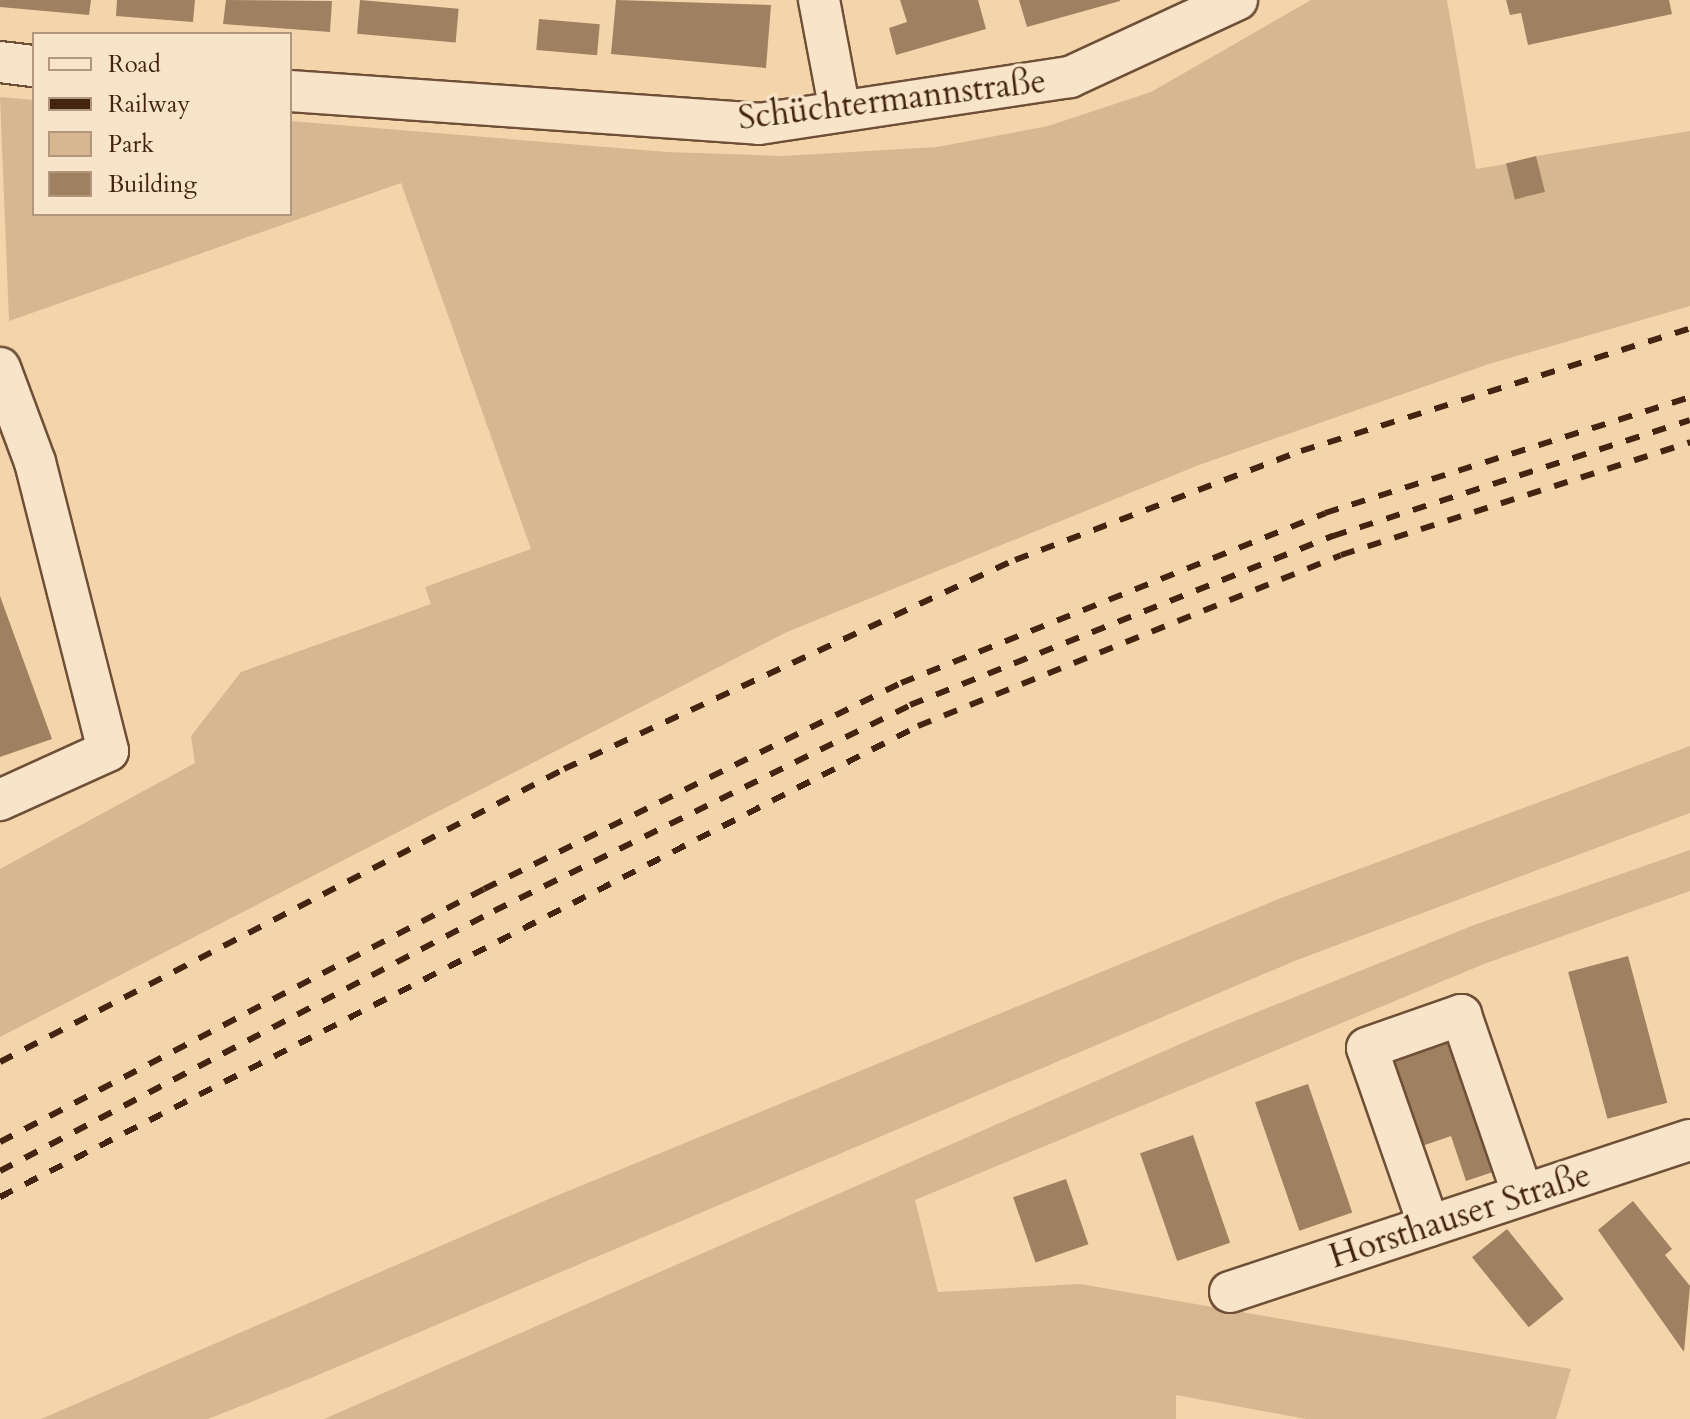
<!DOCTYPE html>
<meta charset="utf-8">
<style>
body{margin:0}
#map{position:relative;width:1690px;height:1419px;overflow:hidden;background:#f4d5ab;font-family:Cardo,serif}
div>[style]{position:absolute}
.green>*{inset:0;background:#d6b791}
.building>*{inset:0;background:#9f8061;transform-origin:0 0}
.roads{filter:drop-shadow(2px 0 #6f5037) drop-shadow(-2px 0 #6f5037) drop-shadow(0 2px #6f5037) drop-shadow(0 -2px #6f5037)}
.minor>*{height:40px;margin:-20px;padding:0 20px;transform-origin:20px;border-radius:20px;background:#f8e4c8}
.rail>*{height:6px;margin-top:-3px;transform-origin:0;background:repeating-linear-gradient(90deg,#432410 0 14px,transparent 0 28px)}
span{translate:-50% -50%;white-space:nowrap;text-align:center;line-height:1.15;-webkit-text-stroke:7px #f8e4c8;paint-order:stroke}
.street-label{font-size:34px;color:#432410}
.legend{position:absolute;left:32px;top:32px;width:260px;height:184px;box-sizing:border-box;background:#f8e4c8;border:2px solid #b0977e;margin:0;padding:10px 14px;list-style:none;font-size:24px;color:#432410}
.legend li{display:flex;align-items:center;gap:16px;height:40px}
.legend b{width:40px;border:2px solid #b0977e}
</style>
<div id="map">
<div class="green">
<i style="clip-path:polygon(1311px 0,1447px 0,1476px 169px,1506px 164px,1515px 199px,1544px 192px,1536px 156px,1690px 131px,1690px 306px,1489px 364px,1199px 465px,787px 632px,0 1037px,0 869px,195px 763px,191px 736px,241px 672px,431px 604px,425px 587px,531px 549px,401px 183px,9px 321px,0 97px,34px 100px,34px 214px,290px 214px,290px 121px,667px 152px,782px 156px,937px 147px,1048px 126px,1151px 92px)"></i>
<i style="clip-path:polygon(1690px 746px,1690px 813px,1297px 960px,311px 1378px,208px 1419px,41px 1419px,551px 1198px,1281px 898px)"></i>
<i style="clip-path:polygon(1690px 850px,1690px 891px,1484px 964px,915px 1200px,938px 1292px,1080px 1284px,1571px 1369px,1556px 1419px,1306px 1419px,1176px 1395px,1176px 1419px,324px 1419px,1210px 1031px,1474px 925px)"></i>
</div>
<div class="building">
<i style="clip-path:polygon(0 0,91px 0,89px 15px,0 7px)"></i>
<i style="clip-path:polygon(117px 0,195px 0,193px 22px,116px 16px)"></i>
<i style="clip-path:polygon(226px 0,332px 1px,330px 32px,223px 24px)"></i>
<i style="left:360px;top:0;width:99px;height:34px;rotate:5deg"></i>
<i style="clip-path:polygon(616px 0,771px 5px,766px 68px,611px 54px)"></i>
<i style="clip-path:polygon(900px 0,978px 0,986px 29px,896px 55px,889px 28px,907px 22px)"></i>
<i style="clip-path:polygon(1019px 0,1120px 0,1120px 1px,1027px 27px)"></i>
<i style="clip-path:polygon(1506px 0,1669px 0,1672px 14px,1528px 45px,1521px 13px,1510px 15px)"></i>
<i style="left:539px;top:19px;width:61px;height:31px;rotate:5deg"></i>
<i style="left:1536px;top:156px;width:37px;height:31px;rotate:76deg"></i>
<i style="clip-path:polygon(0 596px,52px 739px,0 757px)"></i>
<i style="left:1628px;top:956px;width:152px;height:62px;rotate:75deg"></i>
<i style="clip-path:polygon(1449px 1041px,1493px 1172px,1466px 1181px,1451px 1136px,1422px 1146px,1393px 1060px)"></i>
<i style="left:1308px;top:1084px;width:136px;height:56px;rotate:71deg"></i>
<i style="left:1193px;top:1135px;width:114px;height:56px;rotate:71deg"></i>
<i style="left:1066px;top:1179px;width:69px;height:56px;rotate:71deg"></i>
<i style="clip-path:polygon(1633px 1201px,1672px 1249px,1665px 1255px,1690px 1286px,1684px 1352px,1598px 1230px)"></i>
<i style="left:1507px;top:1229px;width:90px;height:45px;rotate:51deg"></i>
</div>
<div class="roads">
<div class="minor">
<i style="left:819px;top:0;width:113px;rotate:79.3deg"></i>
<i style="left:0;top:62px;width:34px;rotate:7deg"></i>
<i style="left:290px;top:91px;width:470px;rotate:4deg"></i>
<i style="left:759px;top:124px;width:315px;rotate:-8.6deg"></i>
<i style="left:1070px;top:77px;width:184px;rotate:-24.8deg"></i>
<i style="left:0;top:368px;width:100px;rotate:69.6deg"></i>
<i style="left:35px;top:462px;width:298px;rotate:75.8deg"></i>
<i style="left:108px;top:751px;width:119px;rotate:155.6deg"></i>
<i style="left:1429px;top:1226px;width:188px;rotate:-109.2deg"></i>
<i style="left:1367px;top:1048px;width:100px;rotate:-19.3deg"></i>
<i style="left:1461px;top:1015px;width:190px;rotate:71deg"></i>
<i style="left:1230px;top:1292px;width:484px;rotate:-18.3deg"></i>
</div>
</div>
<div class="rail">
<i style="left:0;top:1062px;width:636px;rotate:-27.45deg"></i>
<i style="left:564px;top:769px;width:497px;rotate:-24.9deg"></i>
<i style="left:1015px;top:560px;width:306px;rotate:-20.9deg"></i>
<i style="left:1301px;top:451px;width:408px;rotate:-17.5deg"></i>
<i style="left:0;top:1142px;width:546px;rotate:-27.6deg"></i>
<i style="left:484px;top:889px;width:465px;rotate:-26.3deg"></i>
<i style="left:901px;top:683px;width:457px;rotate:-21.8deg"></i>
<i style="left:1325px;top:513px;width:383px;rotate:-17.6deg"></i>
<i style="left:0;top:1171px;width:558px;rotate:-27.76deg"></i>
<i style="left:494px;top:911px;width:464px;rotate:-26.3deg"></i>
<i style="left:910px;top:705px;width:456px;rotate:-21.8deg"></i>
<i style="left:1333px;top:536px;width:375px;rotate:-18deg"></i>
<i style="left:0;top:1197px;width:1032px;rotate:-27.16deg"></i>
<i style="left:918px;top:726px;width:456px;rotate:-22deg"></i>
<i style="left:1341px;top:555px;width:367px;rotate:-17.9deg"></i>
</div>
<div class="street-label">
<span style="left:892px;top:100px;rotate:-7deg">Schüchtermannstraße</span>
<span style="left:1460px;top:1216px;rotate:-18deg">Horsthauser Straße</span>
</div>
<ul class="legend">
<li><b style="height:10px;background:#f8e4c8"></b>Road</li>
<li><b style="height:10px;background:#432410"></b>Railway</li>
<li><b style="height:22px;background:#d6b791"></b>Park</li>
<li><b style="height:22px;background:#9f8061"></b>Building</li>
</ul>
</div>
